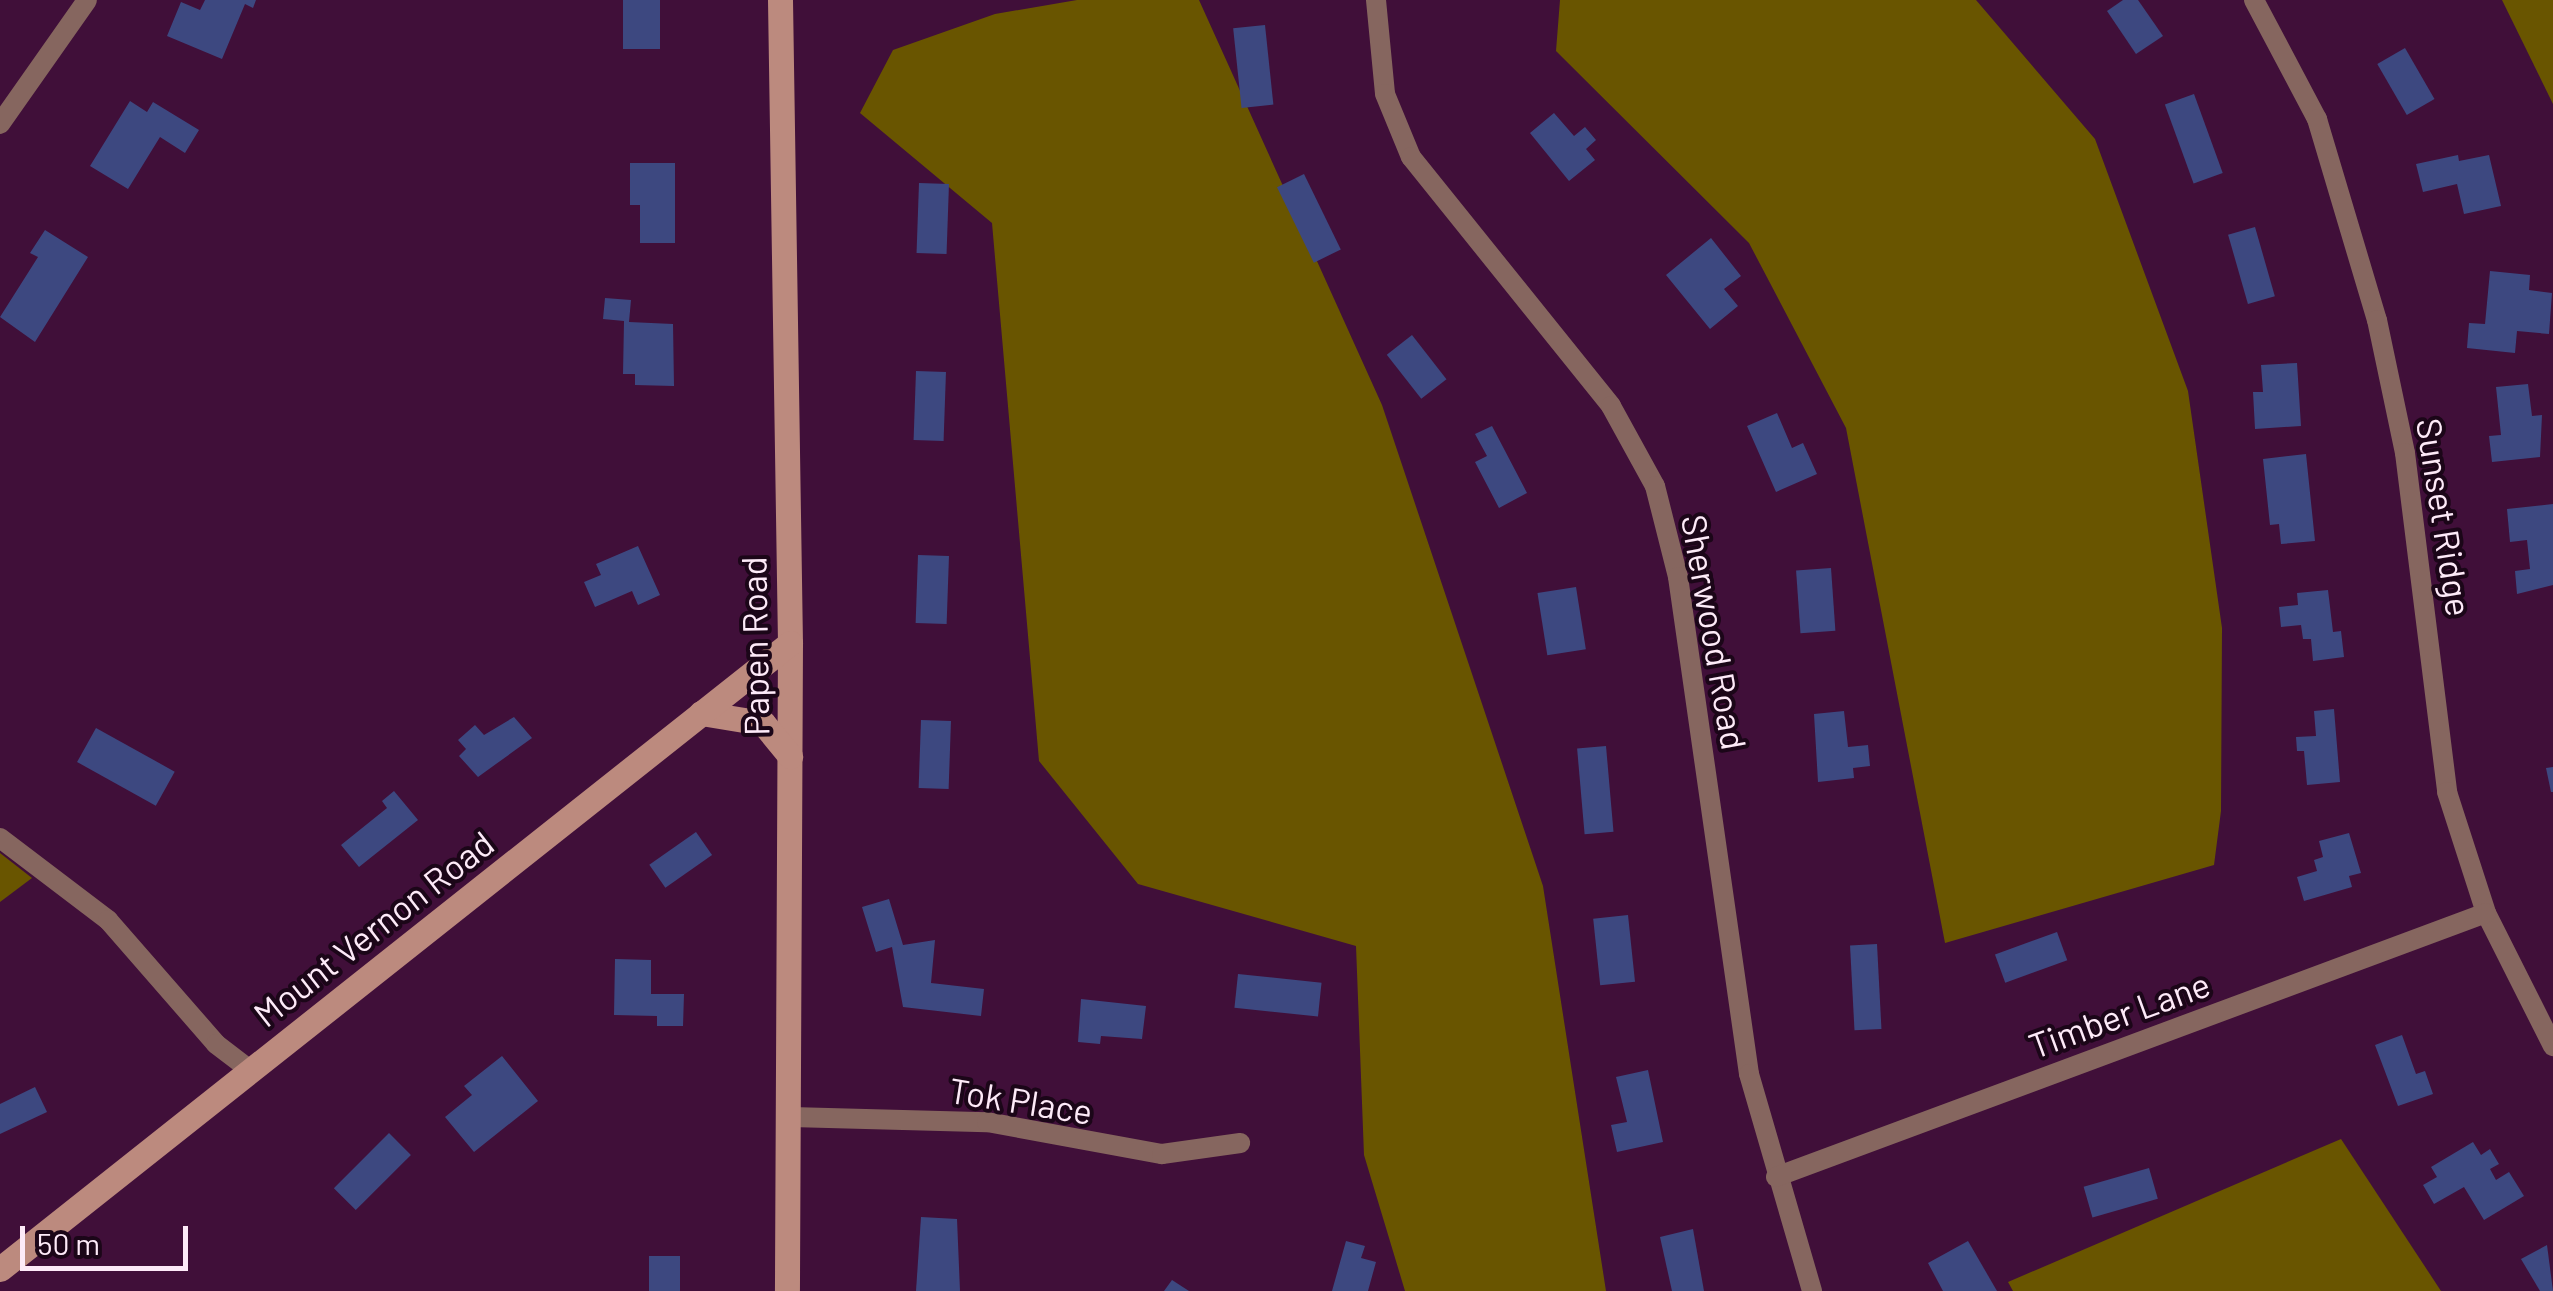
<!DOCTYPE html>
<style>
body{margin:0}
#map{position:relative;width:2553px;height:1291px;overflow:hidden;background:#400f39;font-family:Barlow,sans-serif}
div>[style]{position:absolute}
.forest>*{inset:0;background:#695500}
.building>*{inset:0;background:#3d4880;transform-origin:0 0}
.street>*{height:20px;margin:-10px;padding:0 10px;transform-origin:10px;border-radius:10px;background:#86665f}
.secondary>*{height:25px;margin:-12.5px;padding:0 12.5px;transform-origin:12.5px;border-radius:12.5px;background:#bc8a7e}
span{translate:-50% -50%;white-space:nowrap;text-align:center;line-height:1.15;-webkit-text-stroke:8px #1b0618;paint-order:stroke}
.street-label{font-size:35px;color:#fdeaf8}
.scale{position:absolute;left:20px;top:1226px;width:168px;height:45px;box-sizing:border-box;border:5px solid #fdeaf8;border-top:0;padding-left:12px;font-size:30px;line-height:35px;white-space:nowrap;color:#fdeaf8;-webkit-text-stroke:8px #1b0618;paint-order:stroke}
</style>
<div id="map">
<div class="forest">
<i style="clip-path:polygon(1077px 0,1199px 0,1382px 405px,1543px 886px,1606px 1291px,1405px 1291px,1364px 1155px,1356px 946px,1138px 884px,1039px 761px,992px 223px,860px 113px,893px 50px,995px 14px)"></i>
<i style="clip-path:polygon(1560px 0,1976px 0,2095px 139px,2188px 391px,2222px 628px,2221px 811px,2214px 865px,1945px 943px,1846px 428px,1749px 243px,1556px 51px)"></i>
<i style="clip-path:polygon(2502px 0,2553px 0,2553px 104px)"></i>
<i style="clip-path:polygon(0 853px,32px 878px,0 902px)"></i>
<i style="clip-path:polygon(2341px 1139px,2441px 1291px,2013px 1291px,2008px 1282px)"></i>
</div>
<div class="building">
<i style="clip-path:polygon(205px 0,256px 0,253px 8px,245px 4px,222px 59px,167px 36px,181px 2px,200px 10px)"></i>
<i style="left:623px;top:0;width:37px;height:49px"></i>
<i style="clip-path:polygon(2123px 0,2138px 0,2163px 36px,2136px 54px,2107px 11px)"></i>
<i style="left:1265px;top:25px;width:80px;height:32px;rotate:84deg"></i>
<i style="left:2405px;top:48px;width:59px;height:32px;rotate:60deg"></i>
<i style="left:2194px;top:94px;width:84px;height:31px;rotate:70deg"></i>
<i style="clip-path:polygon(130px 101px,147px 112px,153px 102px,199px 130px,185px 153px,160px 137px,128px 189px,90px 166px)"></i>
<i style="clip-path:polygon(1554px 113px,1574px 136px,1585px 127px,1596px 140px,1586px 149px,1595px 160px,1569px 181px,1530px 133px)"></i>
<i style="clip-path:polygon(2458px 155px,2459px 161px,2489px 155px,2501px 206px,2464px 214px,2457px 184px,2423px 192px,2416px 164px)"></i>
<i style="clip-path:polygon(630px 163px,675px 163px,675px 243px,640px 243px,640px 205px,630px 205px)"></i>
<i style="left:1304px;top:174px;width:84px;height:30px;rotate:64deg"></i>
<i style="left:919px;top:183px;width:30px;height:70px;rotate:2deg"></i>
<i style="left:2255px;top:227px;width:72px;height:28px;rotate:74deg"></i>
<i style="clip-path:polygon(45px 230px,88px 257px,35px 342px,0 317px,38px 257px,30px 253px)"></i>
<i style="clip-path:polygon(1711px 238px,1741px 276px,1724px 289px,1738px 306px,1710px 329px,1666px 275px)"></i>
<i style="clip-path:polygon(2490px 271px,2530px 275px,2529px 290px,2552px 293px,2549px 334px,2517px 331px,2515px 353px,2467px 348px,2469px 323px,2485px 324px)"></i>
<i style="clip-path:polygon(605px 298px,631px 300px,629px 322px,673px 324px,674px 386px,635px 385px,635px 374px,623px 374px,624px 321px,603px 319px)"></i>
<i style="left:1412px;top:335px;width:56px;height:32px;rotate:52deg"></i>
<i style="clip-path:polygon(2297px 363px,2301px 426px,2255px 429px,2253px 392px,2263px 392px,2261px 365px)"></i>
<i style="left:916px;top:371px;width:30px;height:69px;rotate:2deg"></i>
<i style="clip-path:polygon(2528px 384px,2532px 416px,2542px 415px,2540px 457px,2492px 462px,2489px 436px,2501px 435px,2496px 387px)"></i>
<i style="clip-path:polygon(1777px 413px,1792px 448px,1803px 443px,1817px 474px,1776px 492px,1747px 426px)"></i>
<i style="clip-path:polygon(1492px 426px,1527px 493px,1499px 508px,1475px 462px,1487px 456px,1475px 434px)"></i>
<i style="clip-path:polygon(2306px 454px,2315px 541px,2281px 544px,2279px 524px,2270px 525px,2263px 459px)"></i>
<i style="clip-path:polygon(2553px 504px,2553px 585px,2517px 594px,2515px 571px,2530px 569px,2527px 540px,2510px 542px,2507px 509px)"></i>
<i style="clip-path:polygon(638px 546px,660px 595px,638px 605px,632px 591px,595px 607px,584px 582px,601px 575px,596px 564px)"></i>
<i style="left:918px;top:555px;width:31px;height:68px;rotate:2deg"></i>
<i style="left:1831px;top:568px;width:63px;height:35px;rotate:86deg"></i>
<i style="left:1576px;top:587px;width:63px;height:39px;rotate:81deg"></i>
<i style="clip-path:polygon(2328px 590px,2333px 632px,2341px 631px,2344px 657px,2313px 661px,2311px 639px,2303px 639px,2301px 625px,2281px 627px,2279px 607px,2298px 605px,2297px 593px)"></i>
<i style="clip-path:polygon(2334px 709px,2340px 782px,2307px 785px,2304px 751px,2297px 751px,2296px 737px,2316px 736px,2314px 711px)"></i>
<i style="clip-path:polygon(1844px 711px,1848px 747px,1868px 745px,1870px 766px,1853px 768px,1854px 778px,1818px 782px,1814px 714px)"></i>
<i style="clip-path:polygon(514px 717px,532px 738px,478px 777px,459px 756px,466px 749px,458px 740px,475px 725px,484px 735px)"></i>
<i style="left:921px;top:720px;width:30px;height:68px;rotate:2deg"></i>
<i style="left:96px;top:728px;width:90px;height:39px;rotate:29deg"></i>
<i style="left:1606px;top:746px;width:86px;height:29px;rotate:85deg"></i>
<i style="clip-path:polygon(2553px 767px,2553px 792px,2551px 792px,2546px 768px)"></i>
<i style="clip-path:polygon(394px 791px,418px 820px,359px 867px,341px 845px,387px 808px,382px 801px)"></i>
<i style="left:696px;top:832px;width:28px;height:57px;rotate:55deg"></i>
<i style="clip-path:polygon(2349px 833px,2361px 873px,2349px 876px,2352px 887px,2304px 901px,2297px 877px,2317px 871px,2314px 860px,2323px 857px,2319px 841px)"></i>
<i style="clip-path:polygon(889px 899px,903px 945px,935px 940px,931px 983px,984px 989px,981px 1016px,903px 1007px,892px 947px,876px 952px,862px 907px)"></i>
<i style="left:1628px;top:915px;width:67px;height:35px;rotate:84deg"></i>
<i style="left:2057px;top:932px;width:30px;height:66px;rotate:70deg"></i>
<i style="left:1877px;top:944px;width:85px;height:27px;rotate:87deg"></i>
<i style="clip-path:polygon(615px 959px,651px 960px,651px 994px,684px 994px,683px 1026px,657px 1026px,657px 1016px,614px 1015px)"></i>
<i style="left:1238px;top:974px;width:84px;height:34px;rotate:6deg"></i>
<i style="clip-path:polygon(1081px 999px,1146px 1006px,1142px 1039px,1101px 1036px,1100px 1044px,1078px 1042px)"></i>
<i style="clip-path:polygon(2402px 1035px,2416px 1074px,2425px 1071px,2433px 1094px,2398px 1106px,2375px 1045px)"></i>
<i style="clip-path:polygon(502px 1056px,538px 1101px,474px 1152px,445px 1117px,472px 1095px,464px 1086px)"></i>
<i style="clip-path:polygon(1648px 1070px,1663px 1142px,1617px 1152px,1611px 1125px,1627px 1122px,1616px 1077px)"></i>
<i style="clip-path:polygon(35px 1087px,47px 1112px,0 1134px,0 1104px)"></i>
<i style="left:389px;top:1133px;width:31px;height:78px;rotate:45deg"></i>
<i style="clip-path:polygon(2473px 1142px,2481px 1155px,2490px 1149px,2499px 1164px,2490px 1169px,2496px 1180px,2509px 1172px,2524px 1196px,2484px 1220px,2464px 1187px,2434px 1204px,2423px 1185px,2437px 1177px,2431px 1167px)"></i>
<i style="left:2149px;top:1168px;width:32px;height:68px;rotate:74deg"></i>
<i style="clip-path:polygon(921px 1217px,957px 1219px,960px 1291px,916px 1291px)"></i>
<i style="clip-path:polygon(1693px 1229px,1704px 1291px,1672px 1291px,1660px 1237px)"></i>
<i style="clip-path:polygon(1346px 1241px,1365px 1246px,1361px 1258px,1376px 1262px,1368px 1291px,1332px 1291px)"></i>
<i style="clip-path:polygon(1968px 1241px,1997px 1291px,1943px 1291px,1928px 1263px)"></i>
<i style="clip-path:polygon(2547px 1245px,2553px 1291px,2540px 1291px,2521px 1259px)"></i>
<i style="left:649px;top:1256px;width:31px;height:35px"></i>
<i style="clip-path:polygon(1172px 1280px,1189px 1291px,1164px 1291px)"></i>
</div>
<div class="street">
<i style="left:1376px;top:0;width:94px;rotate:84.5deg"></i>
<i style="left:1385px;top:94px;width:68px;rotate:67.6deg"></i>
<i style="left:1411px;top:157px;width:319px;rotate:51.2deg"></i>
<i style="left:1611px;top:406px;width:91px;rotate:61.2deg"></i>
<i style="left:1655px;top:486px;width:94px;rotate:75.8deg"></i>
<i style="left:1678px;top:577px;width:502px;rotate:81.87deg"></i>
<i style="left:1749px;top:1074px;width:226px;rotate:73.8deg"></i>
<i style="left:2254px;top:0;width:135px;rotate:62.1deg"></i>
<i style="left:2317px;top:119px;width:210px;rotate:73.4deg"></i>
<i style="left:2377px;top:320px;width:136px;rotate:78.1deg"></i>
<i style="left:2405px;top:453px;width:342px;rotate:82.9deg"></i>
<i style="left:2447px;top:792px;width:127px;rotate:72.1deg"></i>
<i style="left:2486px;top:913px;width:149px;rotate:63.3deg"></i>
<i style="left:0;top:124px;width:151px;rotate:-54.9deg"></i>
<i style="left:0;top:838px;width:136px;rotate:37.2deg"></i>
<i style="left:108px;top:920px;width:164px;rotate:48.9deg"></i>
<i style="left:216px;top:1044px;width:43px;rotate:37.4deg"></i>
<i style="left:791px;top:1117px;width:196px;rotate:1.5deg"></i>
<i style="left:987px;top:1122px;width:178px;rotate:10.4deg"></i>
<i style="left:1162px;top:1154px;width:79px;rotate:-8deg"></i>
<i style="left:1776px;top:1177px;width:757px;rotate:-20.4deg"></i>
</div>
<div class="secondary">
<i style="left:780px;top:0;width:643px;rotate:89.11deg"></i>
<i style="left:790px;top:643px;width:648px;rotate:90.27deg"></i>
<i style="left:701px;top:713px;width:63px;rotate:9.2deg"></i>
<i style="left:763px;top:723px;width:43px;rotate:50.7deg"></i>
<i style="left:0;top:1269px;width:1008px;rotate:-38.39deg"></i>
</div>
<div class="street-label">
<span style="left:2445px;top:517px;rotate:81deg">Sunset Ridge</span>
<span style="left:1715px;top:632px;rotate:80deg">Sherwood Road</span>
<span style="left:754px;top:646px;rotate:-91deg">Papen Road</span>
<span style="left:373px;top:928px;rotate:-38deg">Mount Vernon Road</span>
<span style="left:2119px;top:1014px;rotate:-20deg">Timber Lane</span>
<span style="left:1021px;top:1100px;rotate:9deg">Tok Place</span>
</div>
<div class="scale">50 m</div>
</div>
